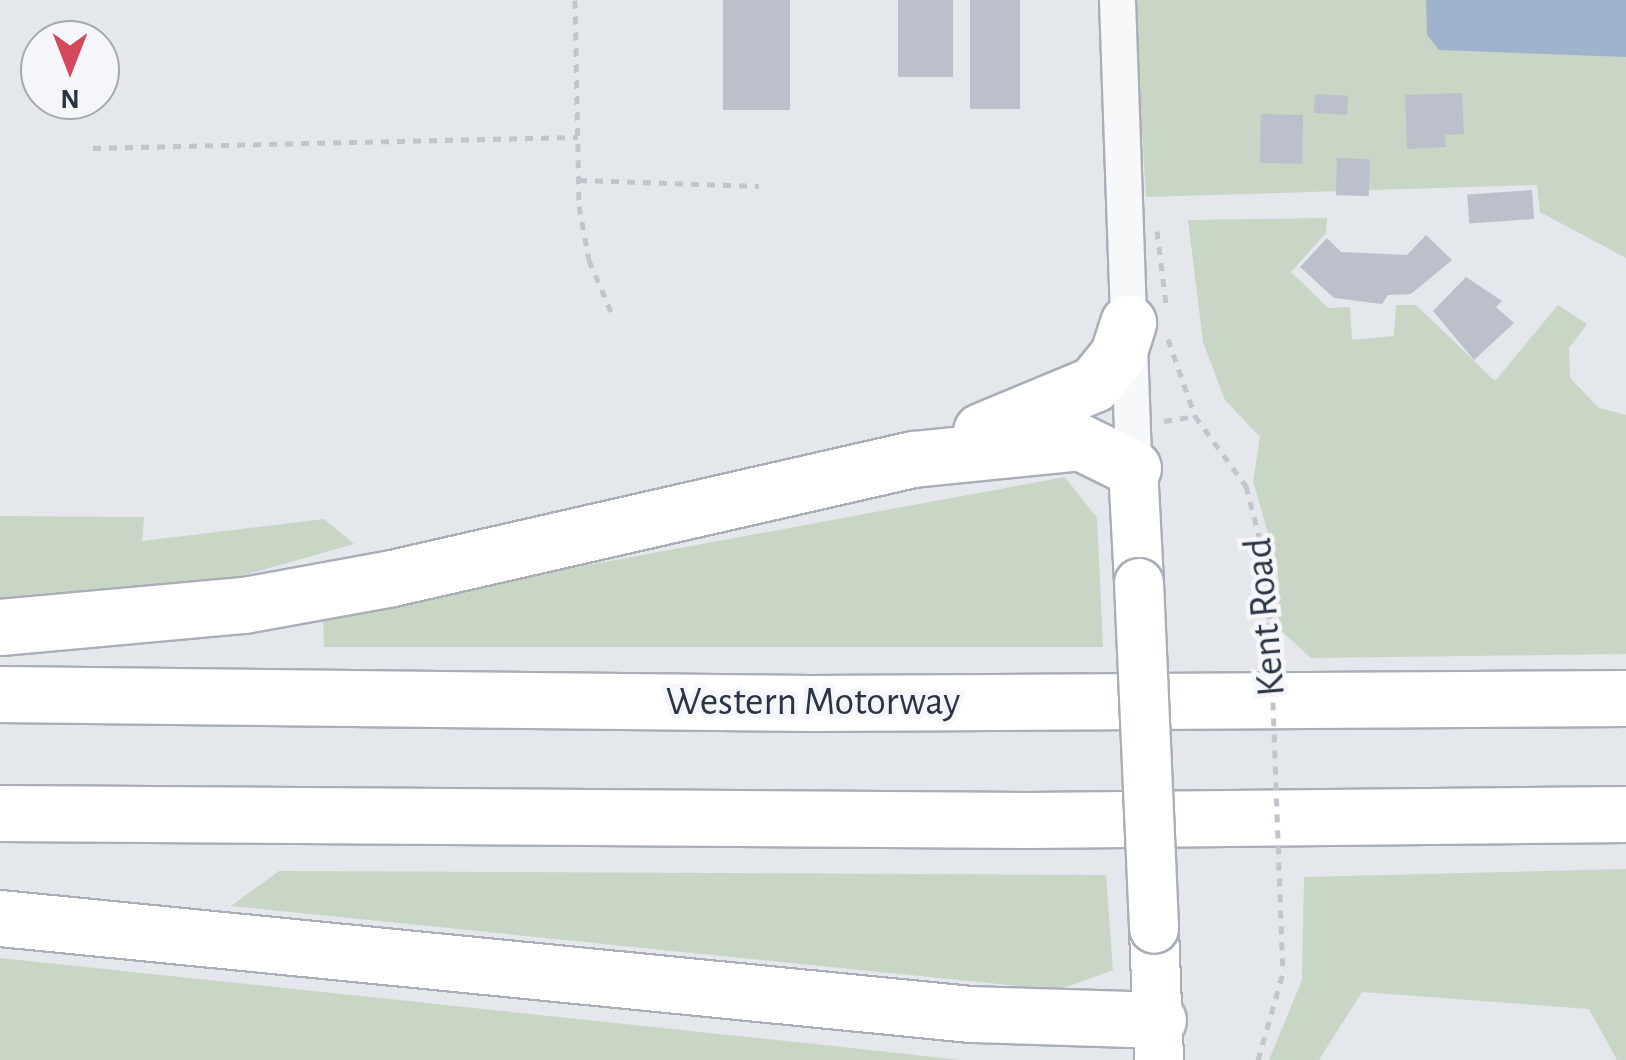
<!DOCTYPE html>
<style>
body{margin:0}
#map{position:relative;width:1626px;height:1060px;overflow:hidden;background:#e4e7ec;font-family:"Alegreya Sans",sans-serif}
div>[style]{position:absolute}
.green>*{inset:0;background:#c9d6c5}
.water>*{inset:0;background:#9fb4cc}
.building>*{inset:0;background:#bbc0ca;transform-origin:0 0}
.path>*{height:5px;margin-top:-2.5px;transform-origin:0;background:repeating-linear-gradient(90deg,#c2c5cb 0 8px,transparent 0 16px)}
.roads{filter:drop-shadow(2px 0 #a9aeb7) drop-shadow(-2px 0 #a9aeb7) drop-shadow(0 2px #a9aeb7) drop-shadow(0 -2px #a9aeb7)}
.minor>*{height:35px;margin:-17.5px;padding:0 17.5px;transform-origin:17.5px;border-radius:17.5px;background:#f7f8fa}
.secondary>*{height:48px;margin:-24px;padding:0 24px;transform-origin:24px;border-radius:24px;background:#fff}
.motorway>*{height:55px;margin:-27.5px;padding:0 27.5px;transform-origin:27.5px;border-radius:27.5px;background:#fff}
.path-bridge>*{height:5px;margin-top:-2.5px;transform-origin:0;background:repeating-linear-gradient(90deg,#c2c5cb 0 8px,transparent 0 16px)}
.bridges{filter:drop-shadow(2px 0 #a9aeb7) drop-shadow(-2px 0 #a9aeb7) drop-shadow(0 2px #a9aeb7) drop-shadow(0 -2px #a9aeb7)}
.secondary-bridge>*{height:48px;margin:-24px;padding:0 24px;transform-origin:24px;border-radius:24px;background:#fff}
span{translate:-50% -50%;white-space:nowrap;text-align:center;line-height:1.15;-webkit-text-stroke:9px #f4f6f9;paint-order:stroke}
.street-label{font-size:40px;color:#2b3445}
.north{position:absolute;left:20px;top:20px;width:100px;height:100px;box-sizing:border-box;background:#f4f6f9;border:2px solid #a4a8b1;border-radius:50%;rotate:180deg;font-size:28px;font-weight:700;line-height:40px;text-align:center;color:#2b3445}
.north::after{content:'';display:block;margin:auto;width:35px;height:45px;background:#d1495b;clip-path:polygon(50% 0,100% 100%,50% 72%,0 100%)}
</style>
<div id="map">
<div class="green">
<i style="clip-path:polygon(1134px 0,1626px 0,1626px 258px,1540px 212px,1537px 185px,1146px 197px)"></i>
<i style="clip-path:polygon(1327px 218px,1326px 233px,1291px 272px,1328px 308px,1350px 307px,1352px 340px,1394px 336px,1396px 305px,1416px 305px,1495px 381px,1558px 305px,1587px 324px,1569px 348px,1570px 378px,1599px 408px,1626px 415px,1626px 654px,1311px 658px,1279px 629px,1278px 568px,1253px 481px,1260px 437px,1225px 400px,1203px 342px,1188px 220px)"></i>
<i style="clip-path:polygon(1065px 477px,1097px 518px,1103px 647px,324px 647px,323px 614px)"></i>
<i style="clip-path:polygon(0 516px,144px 517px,142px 541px,324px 519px,354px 544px,212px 584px,0 599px)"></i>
<i style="clip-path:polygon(1626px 869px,1626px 1060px,1617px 1060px,1589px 1009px,1362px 992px,1319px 1060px,1269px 1060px,1302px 980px,1304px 877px)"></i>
<i style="clip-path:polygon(279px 871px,1106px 875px,1113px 970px,1058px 990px,231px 906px)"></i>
<i style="clip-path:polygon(0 958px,824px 1045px,961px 1060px,0 1060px)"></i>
</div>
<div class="water">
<i style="clip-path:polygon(1426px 0,1626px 0,1626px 57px,1439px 50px,1427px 35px)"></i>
</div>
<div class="building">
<i style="left:723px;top:0;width:67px;height:110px"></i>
<i style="left:898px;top:0;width:55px;height:77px"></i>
<i style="left:970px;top:0;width:50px;height:109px"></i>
<i style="clip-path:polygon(1462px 93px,1464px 134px,1445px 135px,1446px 147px,1407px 149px,1405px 95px)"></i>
<i style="left:1315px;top:94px;width:33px;height:19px;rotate:3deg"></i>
<i style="left:1261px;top:114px;width:42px;height:49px;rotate:1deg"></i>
<i style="left:1337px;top:158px;width:33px;height:37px;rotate:2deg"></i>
<i style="left:1532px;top:190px;width:29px;height:65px;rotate:86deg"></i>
<i style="clip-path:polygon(1426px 235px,1452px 260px,1411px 294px,1388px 295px,1382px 304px,1334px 298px,1300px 267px,1327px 238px,1341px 252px,1407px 255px)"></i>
<i style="clip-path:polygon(1466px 277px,1502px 301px,1496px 307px,1514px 323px,1474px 360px,1433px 311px)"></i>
</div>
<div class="path">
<i style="left:575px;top:0;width:206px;rotate:88.9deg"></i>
<i style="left:579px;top:206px;width:55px;rotate:79.5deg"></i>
<i style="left:589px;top:260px;width:56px;rotate:67.1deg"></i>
<i style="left:93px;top:148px;width:485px;rotate:-1.3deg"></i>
<i style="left:579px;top:180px;width:180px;rotate:1.9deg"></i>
<i style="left:1157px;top:231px;width:74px;rotate:83deg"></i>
<i style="left:1168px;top:339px;width:82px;rotate:70.7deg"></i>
<i style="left:1195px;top:416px;width:87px;rotate:53.9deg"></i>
<i style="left:1246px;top:486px;width:80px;rotate:75.4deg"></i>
<i style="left:1266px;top:563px;width:59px;rotate:86.1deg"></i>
<i style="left:1164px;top:421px;width:31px;rotate:-9deg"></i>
<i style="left:1258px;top:1060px;width:91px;rotate:-74deg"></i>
</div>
<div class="roads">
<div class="minor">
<i style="left:1117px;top:0;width:468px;rotate:88deg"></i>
</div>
<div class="secondary">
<i style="left:1133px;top:468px;width:115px;rotate:87deg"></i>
<i style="left:1154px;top:929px;width:131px;rotate:87.8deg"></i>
</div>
<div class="motorway">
<i style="left:981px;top:431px;width:122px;rotate:-22.6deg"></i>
<i style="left:1094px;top:384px;width:38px;rotate:-51deg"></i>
<i style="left:1118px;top:354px;width:33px;rotate:-72deg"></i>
<i style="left:0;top:627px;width:245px;rotate:-5.2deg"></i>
<i style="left:244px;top:605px;width:150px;rotate:-10.3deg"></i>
<i style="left:392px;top:578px;width:534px;rotate:-12.87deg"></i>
<i style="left:913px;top:459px;width:168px;rotate:-5.8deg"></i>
<i style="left:1080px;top:442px;width:59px;rotate:26.1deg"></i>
<i style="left:0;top:694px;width:812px;rotate:0.64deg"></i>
<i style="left:812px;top:703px;width:814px;rotate:-0.35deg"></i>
<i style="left:0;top:813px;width:1027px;rotate:0.39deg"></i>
<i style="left:1027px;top:820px;width:599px;rotate:-0.57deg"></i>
<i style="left:0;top:918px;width:976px;rotate:5.65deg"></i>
<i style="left:971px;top:1014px;width:187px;rotate:1.8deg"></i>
</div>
</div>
<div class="path-bridge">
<i style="left:1270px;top:622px;width:351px;rotate:87.9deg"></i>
</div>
<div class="bridges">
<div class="secondary-bridge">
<i style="left:1139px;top:583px;width:346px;rotate:87.5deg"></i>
</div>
</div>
<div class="street-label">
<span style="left:1265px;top:617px;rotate:-95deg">Kent Road</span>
<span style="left:813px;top:702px">Western Motorway</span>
</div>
<div class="north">N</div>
</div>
